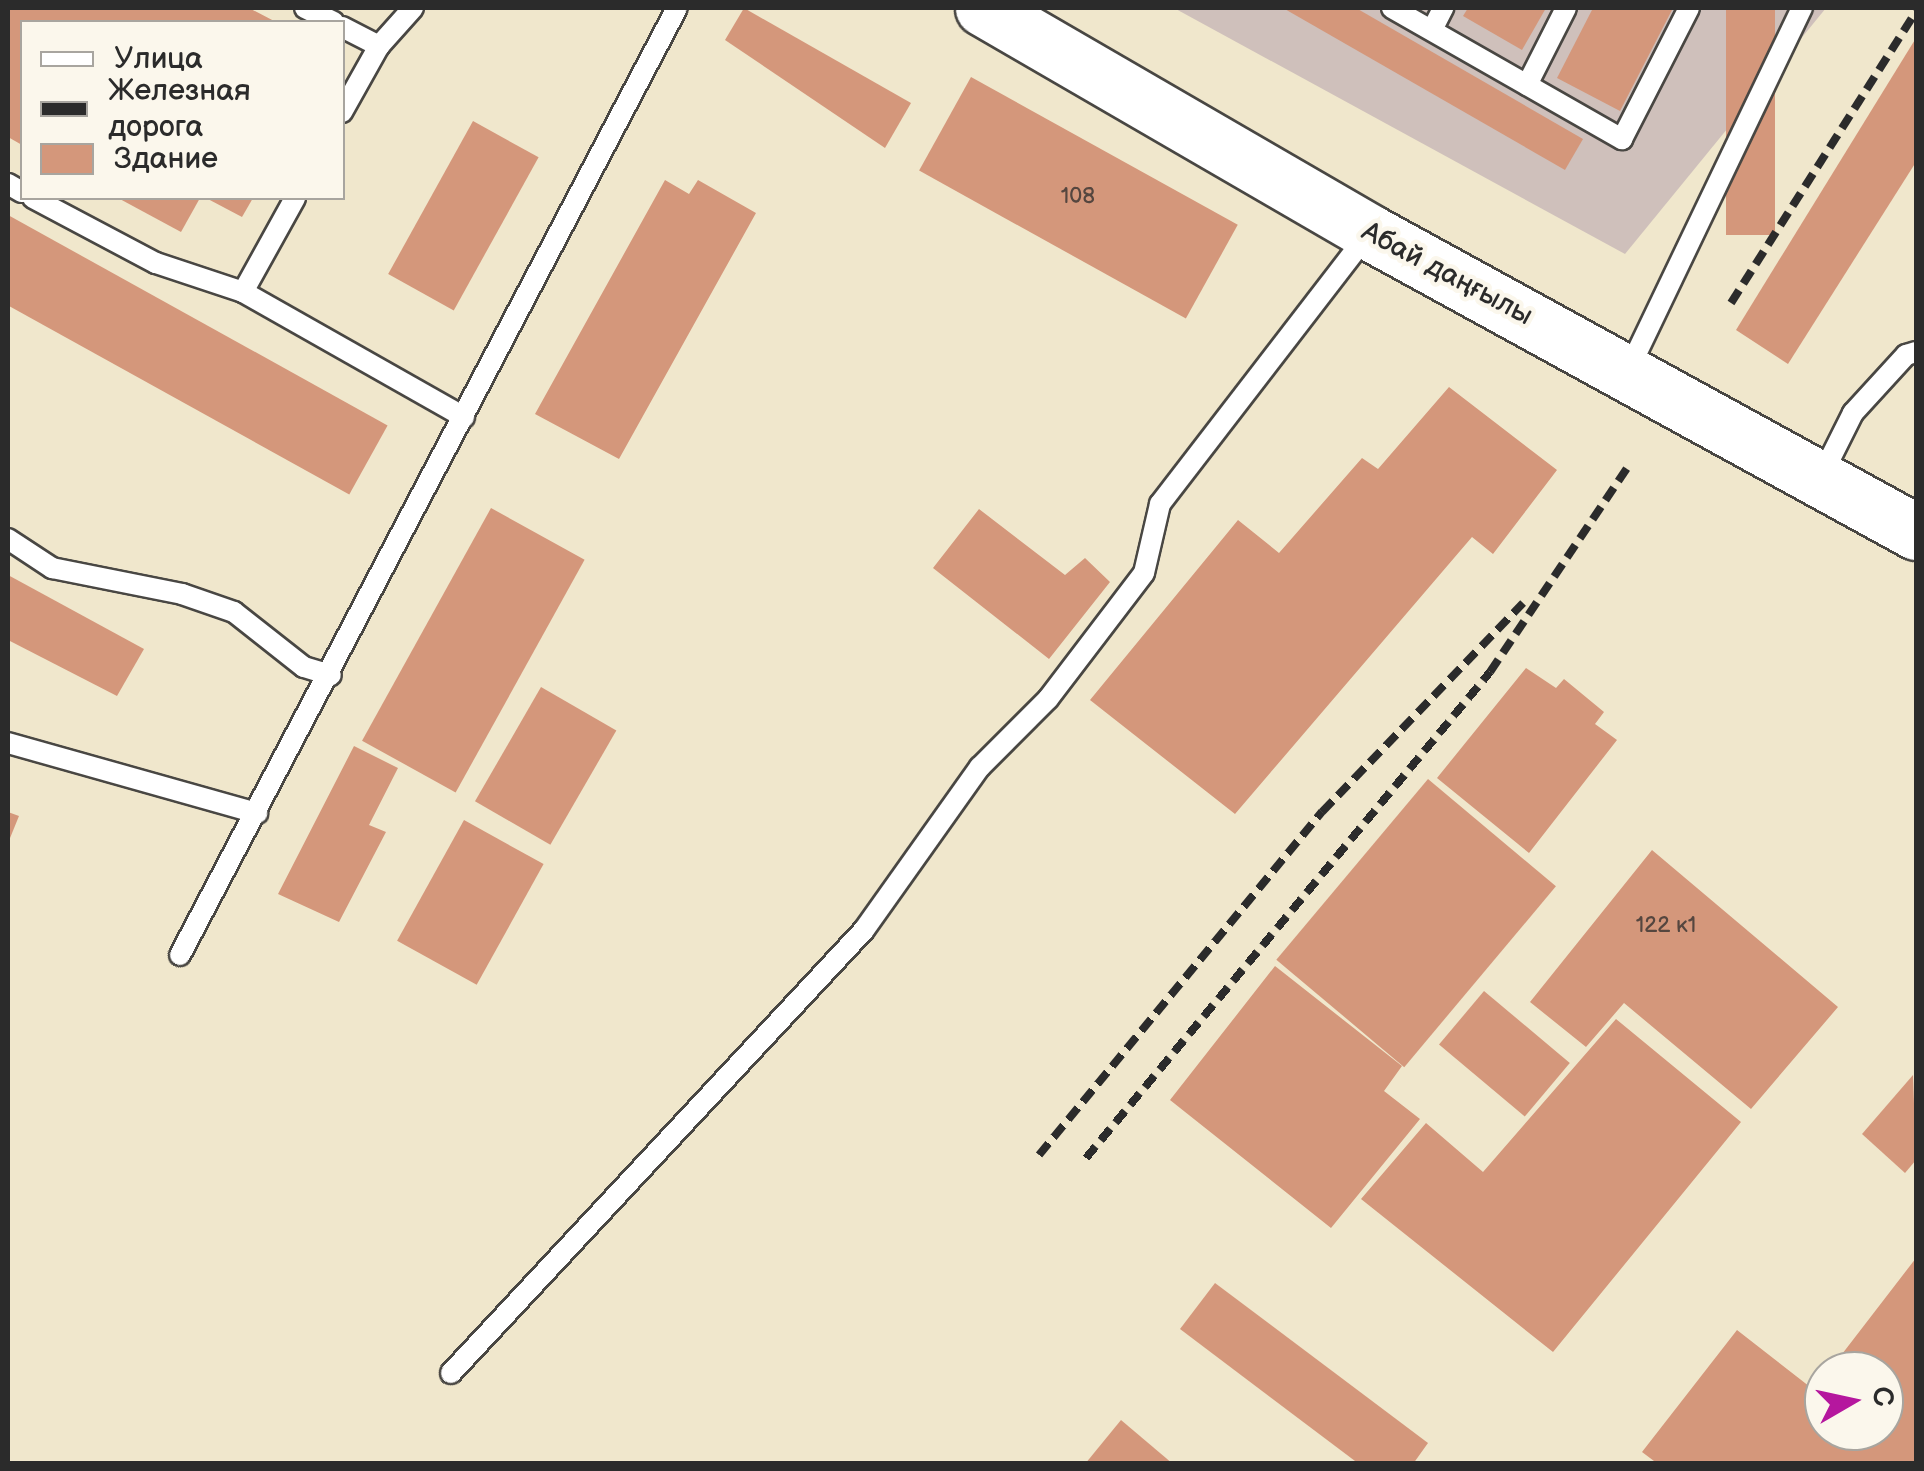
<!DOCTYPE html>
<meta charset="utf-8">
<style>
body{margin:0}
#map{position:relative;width:1924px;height:1471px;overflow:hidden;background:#f0e7cc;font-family:"Balsamiq Sans",sans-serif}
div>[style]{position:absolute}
.industrial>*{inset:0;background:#cfc0bb}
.building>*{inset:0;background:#d4977b;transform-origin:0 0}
.roads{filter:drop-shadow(2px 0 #494743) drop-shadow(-2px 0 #494743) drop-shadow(0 2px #494743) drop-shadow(0 -2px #494743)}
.lane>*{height:20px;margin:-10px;padding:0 10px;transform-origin:10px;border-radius:10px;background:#fff}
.primary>*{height:55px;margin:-27.5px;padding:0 27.5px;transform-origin:27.5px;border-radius:27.5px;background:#fff}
.rail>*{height:8px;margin-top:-4px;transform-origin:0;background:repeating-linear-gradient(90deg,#2b2b2b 0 15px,transparent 0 23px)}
span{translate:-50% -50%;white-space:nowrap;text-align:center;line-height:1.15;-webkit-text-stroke:9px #fbf7ec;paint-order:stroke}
.number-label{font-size:22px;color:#55463f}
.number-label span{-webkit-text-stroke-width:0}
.street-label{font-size:28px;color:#2b2b2b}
.frame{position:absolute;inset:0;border:10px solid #2b2b2b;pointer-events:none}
.legend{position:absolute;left:20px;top:20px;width:325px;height:180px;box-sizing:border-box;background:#fbf7ec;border:2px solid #a8a59f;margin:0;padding:12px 18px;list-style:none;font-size:30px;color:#2b2b2b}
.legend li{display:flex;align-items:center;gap:20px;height:50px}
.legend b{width:50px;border:2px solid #a8a59f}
.north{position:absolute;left:1804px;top:1351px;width:100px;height:100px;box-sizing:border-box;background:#fbf7ec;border:2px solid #a8a59f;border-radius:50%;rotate:81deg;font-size:28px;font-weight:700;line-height:40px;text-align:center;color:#2b2b2b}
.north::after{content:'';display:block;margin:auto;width:35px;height:45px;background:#b5179e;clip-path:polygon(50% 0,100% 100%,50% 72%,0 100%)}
</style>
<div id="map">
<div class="industrial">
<i style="clip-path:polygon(1174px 8px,1826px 8px,1625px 254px)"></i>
</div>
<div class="building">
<i style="clip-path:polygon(8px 8px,249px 8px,276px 22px,22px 22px,22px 145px,8px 137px)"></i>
<i style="clip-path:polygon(744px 8px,911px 103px,885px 148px,725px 40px)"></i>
<i style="clip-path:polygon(1283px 8px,1356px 8px,1583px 139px,1565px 170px)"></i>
<i style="clip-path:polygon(1468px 8px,1546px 8px,1522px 50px,1463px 16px)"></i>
<i style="clip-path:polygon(1593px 8px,1673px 8px,1620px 111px,1557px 78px)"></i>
<i style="left:1726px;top:8px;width:49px;height:227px"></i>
<i style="clip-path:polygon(1916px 38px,1916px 162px,1788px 364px,1736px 330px)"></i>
<i style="left:971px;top:77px;width:305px;height:107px;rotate:29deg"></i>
<i style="left:473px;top:121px;width:75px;height:175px;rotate:29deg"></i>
<i style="clip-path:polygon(665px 180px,689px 194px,698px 180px,756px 213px,619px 459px,535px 414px)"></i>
<i style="clip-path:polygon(118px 198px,200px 198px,181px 232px)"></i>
<i style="clip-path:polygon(206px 198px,253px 198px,242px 217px)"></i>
<i style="left:8px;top:215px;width:434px;height:79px;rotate:29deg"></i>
<i style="clip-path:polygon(1449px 387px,1557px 470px,1493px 554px,1472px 537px,1235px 814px,1090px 700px,1238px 520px,1279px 553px,1362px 458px,1378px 469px)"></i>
<i style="left:491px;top:508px;width:107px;height:266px;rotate:29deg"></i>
<i style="clip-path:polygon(979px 509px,1065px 575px,1085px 558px,1110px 582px,1049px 659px,933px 568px)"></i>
<i style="clip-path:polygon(8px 575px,144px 649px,117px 696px,8px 640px)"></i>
<i style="clip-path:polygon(1526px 668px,1556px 688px,1564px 679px,1604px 712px,1595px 724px,1617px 740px,1529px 853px,1437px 778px)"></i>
<i style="left:541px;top:687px;width:87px;height:132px;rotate:30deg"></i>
<i style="clip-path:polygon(354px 746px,398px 768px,369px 825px,386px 832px,339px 922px,278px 894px)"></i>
<i style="left:1428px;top:779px;width:167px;height:236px;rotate:40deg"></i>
<i style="clip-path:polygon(8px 812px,19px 816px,8px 843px)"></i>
<i style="left:464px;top:820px;width:91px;height:138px;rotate:29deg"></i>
<i style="clip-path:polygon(1652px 850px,1838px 1007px,1751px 1109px,1624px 1003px,1586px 1047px,1530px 1002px)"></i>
<i style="clip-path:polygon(1275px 966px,1402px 1066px,1384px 1091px,1420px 1119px,1331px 1228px,1170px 1100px)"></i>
<i style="left:1484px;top:991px;width:112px;height:70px;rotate:40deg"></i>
<i style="clip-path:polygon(1616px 1019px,1741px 1122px,1553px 1352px,1361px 1199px,1426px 1123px,1483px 1172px)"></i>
<i style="clip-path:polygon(1913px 1075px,1916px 1160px,1905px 1173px,1862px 1134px)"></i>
<i style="clip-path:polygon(1916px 1258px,1916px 1464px,1658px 1464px,1642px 1452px,1737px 1330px,1814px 1390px,1824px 1377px,1824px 1431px,1884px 1431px,1884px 1371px,1829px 1371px)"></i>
<i style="clip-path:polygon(1215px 1283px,1428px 1443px,1413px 1464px,1359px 1464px,1180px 1329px)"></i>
<i style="clip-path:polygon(1121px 1420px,1173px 1464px,1085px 1464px)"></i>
</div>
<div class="roads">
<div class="lane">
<i style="left:305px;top:8px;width:32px;rotate:26deg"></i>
<i style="left:1392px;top:8px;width:265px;rotate:29.7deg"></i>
<i style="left:1622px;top:139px;width:147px;rotate:-62.9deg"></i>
<i style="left:342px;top:27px;width:42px;rotate:27.2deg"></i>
<i style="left:1432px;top:30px;width:25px;rotate:-63deg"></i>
<i style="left:1527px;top:85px;width:86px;rotate:-63.1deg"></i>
<i style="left:342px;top:112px;width:76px;rotate:-60.7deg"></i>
<i style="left:379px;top:46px;width:51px;rotate:-48.2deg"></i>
<i style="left:8px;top:184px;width:16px;rotate:30deg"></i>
<i style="left:33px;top:198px;width:139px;rotate:27.9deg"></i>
<i style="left:156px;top:263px;width:92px;rotate:18.4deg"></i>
<i style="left:243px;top:292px;width:107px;rotate:-61deg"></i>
<i style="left:243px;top:292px;width:254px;rotate:29.5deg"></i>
<i style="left:1628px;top:371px;width:403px;rotate:-64.4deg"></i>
<i style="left:1820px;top:479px;width:74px;rotate:-63.4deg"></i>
<i style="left:1853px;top:413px;width:79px;rotate:-47.6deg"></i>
<i style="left:1906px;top:355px;width:10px;rotate:-17deg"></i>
<i style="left:8px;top:539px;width:53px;rotate:33.4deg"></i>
<i style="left:52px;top:568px;width:133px;rotate:11.3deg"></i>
<i style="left:182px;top:594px;width:55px;rotate:19.1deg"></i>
<i style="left:234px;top:612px;width:89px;rotate:38.2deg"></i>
<i style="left:304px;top:667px;width:28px;rotate:17deg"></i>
<i style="left:8px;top:743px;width:259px;rotate:15.7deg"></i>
<i style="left:180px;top:955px;width:1069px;rotate:-62.31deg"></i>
<i style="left:451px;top:1373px;width:606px;rotate:-47.01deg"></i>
<i style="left:864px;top:930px;width:200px;rotate:-54.6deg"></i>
<i style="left:980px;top:767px;width:96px;rotate:-45deg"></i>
<i style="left:1048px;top:699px;width:158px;rotate:-52.7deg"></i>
<i style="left:1144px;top:573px;width:71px;rotate:-76.9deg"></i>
<i style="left:1160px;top:504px;width:341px;rotate:-52.4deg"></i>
</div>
<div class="primary">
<i style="left:983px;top:8px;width:446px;rotate:30.1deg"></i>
<i style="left:1369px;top:232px;width:624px;rotate:28.74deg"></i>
</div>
</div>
<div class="rail">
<i style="left:1731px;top:303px;width:346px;rotate:-57.6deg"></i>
<i style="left:1039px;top:1155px;width:445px;rotate:-50.5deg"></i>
<i style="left:1322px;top:812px;width:290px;rotate:-46.1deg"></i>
<i style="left:1086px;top:1158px;width:632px;rotate:-50.26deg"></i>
<i style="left:1490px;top:672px;width:247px;rotate:-56.1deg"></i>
</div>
<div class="number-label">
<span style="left:1078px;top:197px">108</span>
<span style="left:1666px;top:926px">122 к1</span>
</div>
<div class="street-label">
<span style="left:1447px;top:274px;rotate:28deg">Абай даңғылы</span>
</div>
<div class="frame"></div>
<ul class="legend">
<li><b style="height:12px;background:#fff"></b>Улица</li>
<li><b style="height:12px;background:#2b2b2b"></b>Железная дорога</li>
<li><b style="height:28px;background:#d4977b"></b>Здание</li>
</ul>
<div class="north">С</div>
</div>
